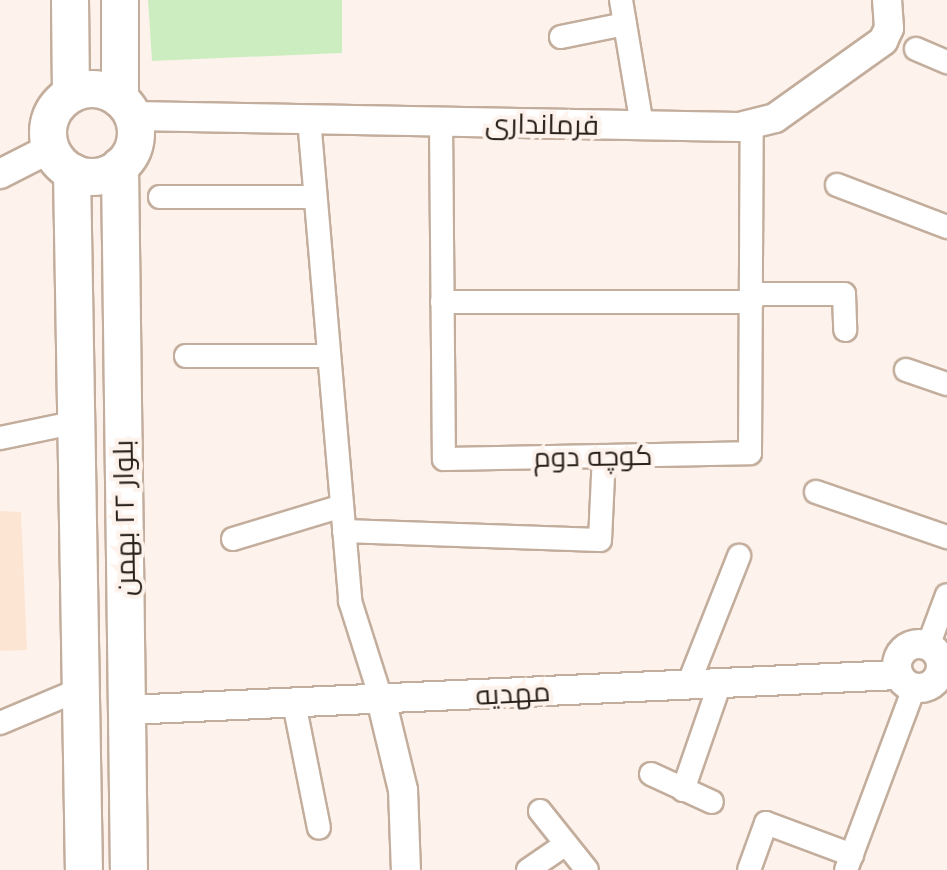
<!DOCTYPE html>
<meta charset="utf-8">
<style>
body{margin:0}
#map{position:relative;width:947px;height:870px;overflow:hidden;background:#fdf3ec;font-family:Quicksand,Cairo,sans-serif}
div>[style]{position:absolute}
.built>*{inset:0;background:#fde5d3}
.green>*{inset:0;background:#ccedc0}
.roads{filter:drop-shadow(2px 0 #c3ad9c) drop-shadow(-2px 0 #c3ad9c) drop-shadow(0 2px #c3ad9c) drop-shadow(0 -2px #c3ad9c)}
.minor>*{height:22px;margin:-11px;padding:0 11px;transform-origin:11px;border-radius:11px;background:#fff}
.tertiary>*{height:28px;margin:-14px;padding:0 14px;transform-origin:14px;border-radius:14px;background:#fff}
.tertiary>.ring{margin:-14px;padding:0;box-sizing:content-box;background:none;border:28px solid #fff;border-radius:50%}
.primary>*{height:36px;margin:-18px;padding:0 18px;transform-origin:18px;border-radius:18px;background:#fff}
.primary>.ring{margin:-18px;padding:0;box-sizing:content-box;background:none;border:36px solid #fff;border-radius:50%}
span{translate:-50% -50%;white-space:nowrap;text-align:center;line-height:1.15;-webkit-text-stroke:8px #fdf3ec;paint-order:stroke}
.street-label{font-size:28px;color:#2b221c}
</style>
<div id="map">
<div class="built">
<i style="clip-path:polygon(0 511px,21px 512px,27px 650px,0 651px)"></i>
</div>
<div class="green">
<i style="clip-path:polygon(148px 0,342px 0,342px 53px,152px 61px)"></i>
</div>
<div class="roads">
<div class="minor">
<i style="left:621px;top:0;width:128px;rotate:80.5deg"></i>
<i style="left:561px;top:37px;width:65px;rotate:-11.5deg"></i>
<i style="left:916px;top:49px;width:34px;rotate:23deg"></i>
<i style="left:309px;top:119px;width:484px;rotate:85.1deg"></i>
<i style="left:350px;top:601px;width:103px;rotate:72.4deg"></i>
<i style="left:441px;top:122px;width:337px;rotate:89.5deg"></i>
<i style="left:444px;top:459px;width:306px;rotate:-1.1deg"></i>
<i style="left:750px;top:453px;width:329px;rotate:-89.7deg"></i>
<i style="left:837px;top:185px;width:118px;rotate:20.9deg"></i>
<i style="left:160px;top:197px;width:153px"></i>
<i style="left:751px;top:294px;width:93px"></i>
<i style="left:844px;top:294px;width:36px;rotate:88deg"></i>
<i style="left:442px;top:302px;width:310px"></i>
<i style="left:186px;top:356px;width:140px"></i>
<i style="left:906px;top:370px;width:43px;rotate:18.9deg"></i>
<i style="left:0;top:438px;width:79px;rotate:-11.7deg"></i>
<i style="left:816px;top:492px;width:139px;rotate:19deg"></i>
<i style="left:344px;top:531px;width:256px;rotate:2deg"></i>
<i style="left:600px;top:540px;width:84px;rotate:-87.3deg"></i>
<i style="left:233px;top:539px;width:114px;rotate:-16.8deg"></i>
<i style="left:928px;top:646px;width:54px;rotate:-69.6deg"></i>
<i style="left:688px;top:685px;width:139px;rotate:-68.4deg"></i>
<i style="left:294px;top:703px;width:127px;rotate:78.7deg"></i>
<i style="left:0;top:723px;width:88px;rotate:-22.8deg"></i>
<i style="left:651px;top:774px;width:67px;rotate:24.7deg"></i>
<i style="left:683px;top:790px;width:113px;rotate:-70.9deg"></i>
<i style="left:540px;top:811px;width:75px;rotate:51.5deg"></i>
<i style="left:528px;top:870px;width:46px;rotate:-34.4deg"></i>
<i style="left:749px;top:870px;width:50px;rotate:-70.1deg"></i>
<i style="left:766px;top:823px;width:92px;rotate:20.4deg"></i>
<i style="left:846px;top:870px;width:194px;rotate:-69.5deg"></i>
</div>
<div class="tertiary">
<i style="left:133px;top:116px;width:606px;rotate:1.04deg"></i>
<i style="left:739px;top:127px;width:37px;rotate:-14deg"></i>
<i style="left:775px;top:118px;width:133px;rotate:-35.5deg"></i>
<i style="left:883px;top:41px;width:14px;rotate:-65deg"></i>
<i style="left:889px;top:28px;width:28px;rotate:-94deg"></i>
<i style="left:0;top:174px;width:57px;rotate:-27deg"></i>
<i class="ring" style="left:897px;top:644px;width:16px;height:16px"></i>
<i style="left:381px;top:699px;width:94px;rotate:76.4deg"></i>
<i style="left:403px;top:790px;width:80px;rotate:87.9deg"></i>
<i style="left:127px;top:710px;width:772px;rotate:-2.6deg"></i>
</div>
<div class="primary">
<i style="left:70px;top:0;width:94px;rotate:89.4deg"></i>
<i style="left:120px;top:0;width:99px;rotate:90deg"></i>
<i class="ring" style="left:48px;top:89px;width:52px;height:52px"></i>
<i style="left:120px;top:166px;width:704px;rotate:89.27deg"></i>
<i style="left:72px;top:172px;width:698px;rotate:89.02deg"></i>
</div>
</div>
<div class="street-label">
<span style="left:542px;top:124px;rotate:1deg">فرمانداری</span>
<span style="left:593px;top:456px;rotate:-1deg">کوچه دوم</span>
<span style="left:124px;top:518px;rotate:-91deg">بلوار ۲۲ بهمن</span>
<span style="left:513px;top:693px;rotate:-3deg">مهدیه</span>
</div>
</div>
